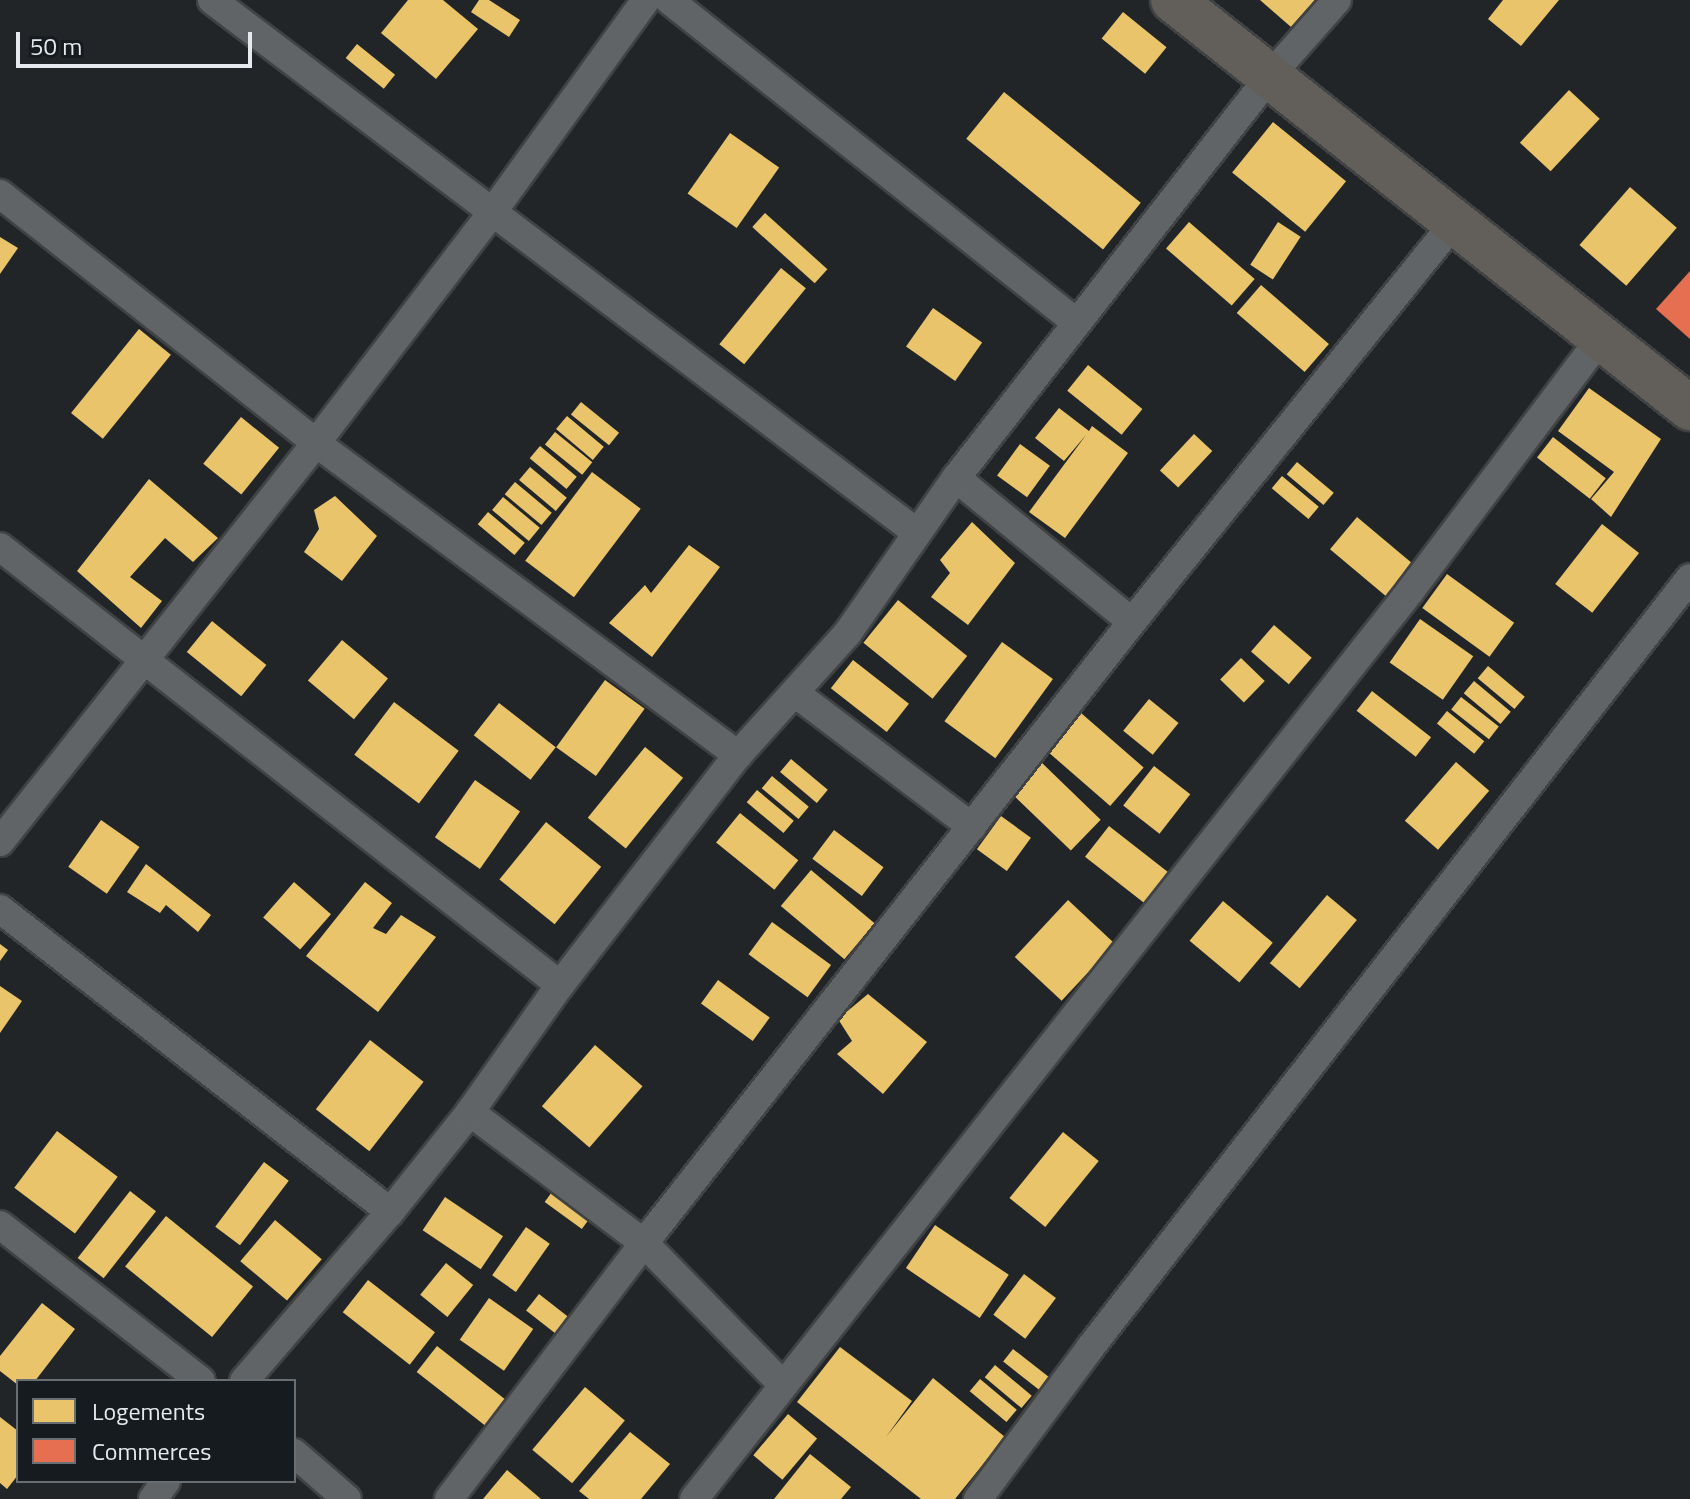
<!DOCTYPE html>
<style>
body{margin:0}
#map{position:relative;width:1690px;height:1499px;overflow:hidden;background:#222527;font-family:"Titillium Web",sans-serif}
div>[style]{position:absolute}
.homes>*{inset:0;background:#e9c46a;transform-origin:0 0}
.shops>*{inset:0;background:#e76f51}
.roads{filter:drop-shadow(2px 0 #404244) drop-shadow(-2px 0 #404244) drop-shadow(0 2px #404244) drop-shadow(0 -2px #404244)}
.minor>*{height:28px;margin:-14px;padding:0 14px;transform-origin:14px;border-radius:14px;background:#616466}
.trunk>*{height:44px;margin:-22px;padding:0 22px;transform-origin:22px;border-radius:22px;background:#625e5a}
span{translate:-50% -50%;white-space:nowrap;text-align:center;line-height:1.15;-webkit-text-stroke:8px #161b20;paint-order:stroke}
.legend{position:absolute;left:16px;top:1379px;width:280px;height:104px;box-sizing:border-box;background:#161b20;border:2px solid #696e72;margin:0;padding:10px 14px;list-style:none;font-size:24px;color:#e6eaee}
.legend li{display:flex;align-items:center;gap:16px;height:40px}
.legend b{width:40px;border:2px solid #696e72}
.scale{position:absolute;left:16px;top:32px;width:236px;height:36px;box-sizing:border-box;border:4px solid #e6eaee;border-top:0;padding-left:10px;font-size:24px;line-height:28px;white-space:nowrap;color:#e6eaee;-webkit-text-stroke:6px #161b20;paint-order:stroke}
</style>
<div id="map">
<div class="homes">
<i style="clip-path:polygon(408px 0,443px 0,478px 29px,436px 79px,381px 33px)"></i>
<i style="clip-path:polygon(479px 0,489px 0,520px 20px,509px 37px,471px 12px)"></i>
<i style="clip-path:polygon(1260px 0,1315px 0,1291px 27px)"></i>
<i style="clip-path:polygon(1503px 0,1559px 0,1521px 46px,1488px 19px)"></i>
<i style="left:1123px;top:12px;width:56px;height:34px;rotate:39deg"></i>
<i style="left:357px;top:44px;width:49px;height:18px;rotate:39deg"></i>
<i style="left:1569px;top:90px;width:42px;height:72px;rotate:43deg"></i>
<i style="left:1004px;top:92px;width:176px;height:60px;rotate:39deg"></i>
<i style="left:1273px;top:122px;width:94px;height:65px;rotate:39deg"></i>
<i style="left:730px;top:133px;width:60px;height:74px;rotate:35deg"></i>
<i style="left:1630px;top:187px;width:62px;height:77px;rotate:41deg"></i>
<i style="left:765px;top:213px;width:84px;height:19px;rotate:42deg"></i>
<i style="left:1189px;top:222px;width:87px;height:35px;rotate:41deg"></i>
<i style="left:1278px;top:222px;width:27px;height:51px;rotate:33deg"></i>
<i style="clip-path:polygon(0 237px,18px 248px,0 274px)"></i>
<i style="left:781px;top:268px;width:32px;height:98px;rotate:39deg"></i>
<i style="left:1261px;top:285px;width:90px;height:37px;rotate:41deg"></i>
<i style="left:933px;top:308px;width:60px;height:47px;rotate:35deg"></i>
<i style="left:139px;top:329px;width:41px;height:108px;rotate:39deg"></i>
<i style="left:1088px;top:365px;width:70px;height:33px;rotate:39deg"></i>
<i style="clip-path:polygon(1589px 388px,1661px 439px,1611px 517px,1591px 499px,1614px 472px,1558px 431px)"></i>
<i style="left:581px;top:402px;width:49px;height:16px;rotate:39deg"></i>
<i style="clip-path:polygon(1059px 408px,1089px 431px,1092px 426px,1128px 453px,1065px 538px,1029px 512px,1086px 435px,1064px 461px,1035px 438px)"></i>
<i style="left:567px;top:416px;width:48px;height:17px;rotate:40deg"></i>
<i style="left:241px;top:417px;width:49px;height:60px;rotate:39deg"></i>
<i style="left:555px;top:432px;width:48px;height:16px;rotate:39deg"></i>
<i style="left:1194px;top:434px;width:25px;height:50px;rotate:43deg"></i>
<i style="left:1553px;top:437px;width:67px;height:26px;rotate:38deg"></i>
<i style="left:1020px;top:444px;width:37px;height:39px;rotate:36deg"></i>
<i style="left:540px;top:446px;width:48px;height:16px;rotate:40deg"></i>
<i style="left:1297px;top:462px;width:48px;height:16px;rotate:40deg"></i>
<i style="left:530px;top:467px;width:48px;height:17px;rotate:40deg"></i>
<i style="left:592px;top:472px;width:61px;height:111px;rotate:37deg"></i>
<i style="left:1282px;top:476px;width:48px;height:16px;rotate:40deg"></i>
<i style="clip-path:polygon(149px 479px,218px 538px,193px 562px,165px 538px,130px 577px,162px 601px,141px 628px,77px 571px)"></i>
<i style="left:515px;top:482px;width:48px;height:16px;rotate:40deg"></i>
<i style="clip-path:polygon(335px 496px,377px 536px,342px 581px,304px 552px,319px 529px,314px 510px)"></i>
<i style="left:503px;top:497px;width:48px;height:17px;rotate:40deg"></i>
<i style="left:488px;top:512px;width:48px;height:16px;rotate:40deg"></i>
<i style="left:1357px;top:517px;width:77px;height:42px;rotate:40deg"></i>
<i style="clip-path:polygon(972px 522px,1015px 563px,968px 625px,931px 597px,950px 573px,940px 560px)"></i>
<i style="left:1602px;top:524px;width:47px;height:76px;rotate:38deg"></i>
<i style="clip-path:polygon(689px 545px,720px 567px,652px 657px,609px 623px,645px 585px,651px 593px)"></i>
<i style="left:1447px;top:574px;width:83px;height:42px;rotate:36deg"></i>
<i style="left:898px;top:600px;width:89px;height:55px;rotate:39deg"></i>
<i style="left:1420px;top:619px;width:65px;height:53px;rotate:35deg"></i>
<i style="left:212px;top:621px;width:70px;height:40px;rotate:39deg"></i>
<i style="left:1274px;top:625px;width:50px;height:35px;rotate:41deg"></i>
<i style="left:342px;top:640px;width:60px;height:53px;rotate:40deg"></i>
<i style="left:1002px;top:642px;width:63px;height:98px;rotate:36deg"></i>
<i style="left:1241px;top:658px;width:33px;height:30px;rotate:44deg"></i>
<i style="left:853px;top:660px;width:71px;height:36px;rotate:38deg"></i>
<i style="left:1488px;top:666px;width:48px;height:16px;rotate:40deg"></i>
<i style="left:605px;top:680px;width:49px;height:83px;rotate:36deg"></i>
<i style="left:1474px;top:681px;width:48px;height:16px;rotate:40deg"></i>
<i style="left:1372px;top:691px;width:75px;height:25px;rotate:38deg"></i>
<i style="left:1461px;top:697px;width:48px;height:16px;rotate:38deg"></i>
<i style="left:1149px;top:699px;width:38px;height:41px;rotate:39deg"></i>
<i style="left:394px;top:702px;width:81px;height:66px;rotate:37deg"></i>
<i style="left:499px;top:703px;width:72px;height:41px;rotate:38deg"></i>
<i style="left:1447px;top:711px;width:48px;height:16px;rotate:39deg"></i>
<i style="left:1081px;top:713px;width:83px;height:51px;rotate:41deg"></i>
<i style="left:645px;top:747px;width:49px;height:91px;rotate:39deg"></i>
<i style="left:791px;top:759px;width:48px;height:17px;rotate:40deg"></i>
<i style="left:1041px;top:762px;width:83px;height:43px;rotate:44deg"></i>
<i style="left:1456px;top:762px;width:44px;height:78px;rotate:41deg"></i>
<i style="left:1154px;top:766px;width:46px;height:50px;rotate:38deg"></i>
<i style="left:772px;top:776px;width:48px;height:16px;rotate:40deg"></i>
<i style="left:475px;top:780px;width:55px;height:70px;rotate:35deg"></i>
<i style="left:757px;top:790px;width:48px;height:16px;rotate:40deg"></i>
<i style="left:740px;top:813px;width:75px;height:38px;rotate:39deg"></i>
<i style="left:1001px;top:816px;width:37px;height:41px;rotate:36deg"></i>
<i style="left:101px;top:820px;width:47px;height:57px;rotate:35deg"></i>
<i style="left:546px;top:822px;width:71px;height:74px;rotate:39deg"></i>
<i style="left:1109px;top:826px;width:78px;height:39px;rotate:38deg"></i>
<i style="left:834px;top:830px;width:62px;height:36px;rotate:37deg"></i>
<i style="clip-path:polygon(146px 864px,211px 915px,198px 932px,166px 905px,160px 913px,127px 892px)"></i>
<i style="left:811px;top:870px;width:83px;height:47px;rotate:40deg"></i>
<i style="left:294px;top:882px;width:49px;height:47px;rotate:41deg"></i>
<i style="clip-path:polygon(365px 882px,392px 903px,373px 928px,386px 934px,401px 915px,436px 937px,378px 1012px,306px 956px)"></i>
<i style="left:1327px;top:895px;width:39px;height:89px;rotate:40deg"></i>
<i style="left:1068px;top:900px;width:64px;height:78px;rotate:43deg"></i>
<i style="left:1223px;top:901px;width:65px;height:52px;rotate:40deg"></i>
<i style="left:772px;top:922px;width:73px;height:40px;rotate:36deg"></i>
<i style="clip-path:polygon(0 944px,8px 950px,0 961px)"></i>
<i style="left:718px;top:980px;width:64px;height:29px;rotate:36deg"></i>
<i style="clip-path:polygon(0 986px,22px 1001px,0 1033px)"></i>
<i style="clip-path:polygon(868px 994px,927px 1042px,883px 1094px,837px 1054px,852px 1041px,838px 1019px)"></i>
<i style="left:370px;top:1040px;width:68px;height:88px;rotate:38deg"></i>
<i style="left:595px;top:1045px;width:63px;height:81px;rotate:41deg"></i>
<i style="left:57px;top:1131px;width:76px;height:71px;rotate:37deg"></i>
<i style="left:1063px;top:1132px;width:46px;height:85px;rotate:39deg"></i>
<i style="left:264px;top:1162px;width:31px;height:81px;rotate:37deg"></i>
<i style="left:557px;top:1185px;width:46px;height:21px;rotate:36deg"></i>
<i style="left:130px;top:1191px;width:33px;height:85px;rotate:38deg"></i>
<i style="left:445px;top:1197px;width:70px;height:40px;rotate:34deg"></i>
<i style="left:166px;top:1216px;width:112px;height:65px;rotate:39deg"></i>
<i style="left:275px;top:1220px;width:61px;height:54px;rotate:40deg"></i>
<i style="left:935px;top:1225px;width:89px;height:52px;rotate:34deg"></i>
<i style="left:526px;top:1227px;width:29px;height:59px;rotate:35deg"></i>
<i style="left:446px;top:1263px;width:35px;height:41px;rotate:39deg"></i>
<i style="left:1024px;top:1274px;width:40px;height:51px;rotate:37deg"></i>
<i style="left:368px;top:1280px;width:85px;height:41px;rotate:38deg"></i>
<i style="left:539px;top:1294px;width:43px;height:21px;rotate:38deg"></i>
<i style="left:489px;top:1298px;width:54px;height:51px;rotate:35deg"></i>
<i style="clip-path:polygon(42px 1303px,75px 1329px,35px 1381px,18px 1381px,18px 1385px,0 1371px,0 1356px)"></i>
<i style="left:437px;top:1346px;width:92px;height:33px;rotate:38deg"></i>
<i style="clip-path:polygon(840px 1347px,912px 1401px,886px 1437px,933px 1378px,1005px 1437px,955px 1499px,921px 1499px,797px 1402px)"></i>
<i style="left:1013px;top:1349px;width:48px;height:16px;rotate:38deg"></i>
<i style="left:995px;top:1365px;width:48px;height:16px;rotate:40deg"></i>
<i style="left:980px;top:1379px;width:48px;height:16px;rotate:40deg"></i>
<i style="left:585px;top:1387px;width:52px;height:82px;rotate:40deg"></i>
<i style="left:788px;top:1414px;width:38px;height:54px;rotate:40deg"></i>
<i style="clip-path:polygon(0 1417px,18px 1431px,18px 1475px,7px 1489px,0 1483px)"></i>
<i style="clip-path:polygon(630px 1432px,670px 1464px,641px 1499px,589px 1499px,579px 1491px)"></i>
<i style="clip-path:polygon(810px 1454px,851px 1487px,841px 1499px,774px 1499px)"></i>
<i style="clip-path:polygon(507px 1470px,541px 1499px,483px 1499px)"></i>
</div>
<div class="shops">
<i style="clip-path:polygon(1690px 271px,1690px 339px,1656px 309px)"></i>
</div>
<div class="roads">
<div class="minor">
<i style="left:212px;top:0;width:882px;rotate:37.08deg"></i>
<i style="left:669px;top:0;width:520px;rotate:38.37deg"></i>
<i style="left:0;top:194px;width:402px;rotate:38.2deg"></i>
<i style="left:316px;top:443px;width:525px;rotate:36.48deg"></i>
<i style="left:956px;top:478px;width:227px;rotate:39.3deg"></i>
<i style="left:0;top:547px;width:711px;rotate:38.03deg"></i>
<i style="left:795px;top:693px;width:222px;rotate:37.1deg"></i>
<i style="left:0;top:842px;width:509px;rotate:-51.62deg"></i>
<i style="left:316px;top:443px;width:288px;rotate:-52.6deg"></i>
<i style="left:491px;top:214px;width:264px;rotate:-54.1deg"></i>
<i style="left:0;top:909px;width:494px;rotate:37.8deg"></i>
<i style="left:470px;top:1112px;width:218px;rotate:37deg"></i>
<i style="left:644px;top:1243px;width:199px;rotate:45.6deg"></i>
<i style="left:0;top:1225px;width:254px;rotate:37.8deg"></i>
<i style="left:244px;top:1381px;width:223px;rotate:-49.2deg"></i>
<i style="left:390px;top:1212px;width:128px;rotate:-51.3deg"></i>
<i style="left:470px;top:1112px;width:156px;rotate:-54.7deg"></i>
<i style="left:560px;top:985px;width:291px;rotate:-52.3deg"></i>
<i style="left:738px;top:755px;width:163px;rotate:-48deg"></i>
<i style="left:847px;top:634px;width:190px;rotate:-55.1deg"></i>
<i style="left:956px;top:478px;width:510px;rotate:-52.01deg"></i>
<i style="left:1270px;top:76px;width:101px;rotate:-48.6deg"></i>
<i style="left:294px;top:1453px;width:70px;rotate:41deg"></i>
<i style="left:153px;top:1499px;width:22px;rotate:-54deg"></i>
<i style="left:449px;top:1499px;width:322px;rotate:-52.7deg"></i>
<i style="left:644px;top:1243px;width:790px;rotate:-51.84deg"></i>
<i style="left:1132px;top:622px;width:511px;rotate:-51.11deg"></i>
<i style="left:694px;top:1499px;width:1158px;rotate:-51.73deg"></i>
<i style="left:1411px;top:590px;width:314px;rotate:-53deg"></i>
<i style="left:978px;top:1499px;width:188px;rotate:-53.4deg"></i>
<i style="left:1090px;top:1348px;width:976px;rotate:-52.07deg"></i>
</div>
<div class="trunk">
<i style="left:1173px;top:0;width:659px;rotate:38.28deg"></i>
</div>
</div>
<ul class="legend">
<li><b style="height:22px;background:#e9c46a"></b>Logements</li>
<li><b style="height:22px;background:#e76f51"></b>Commerces</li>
</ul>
<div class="scale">50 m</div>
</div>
